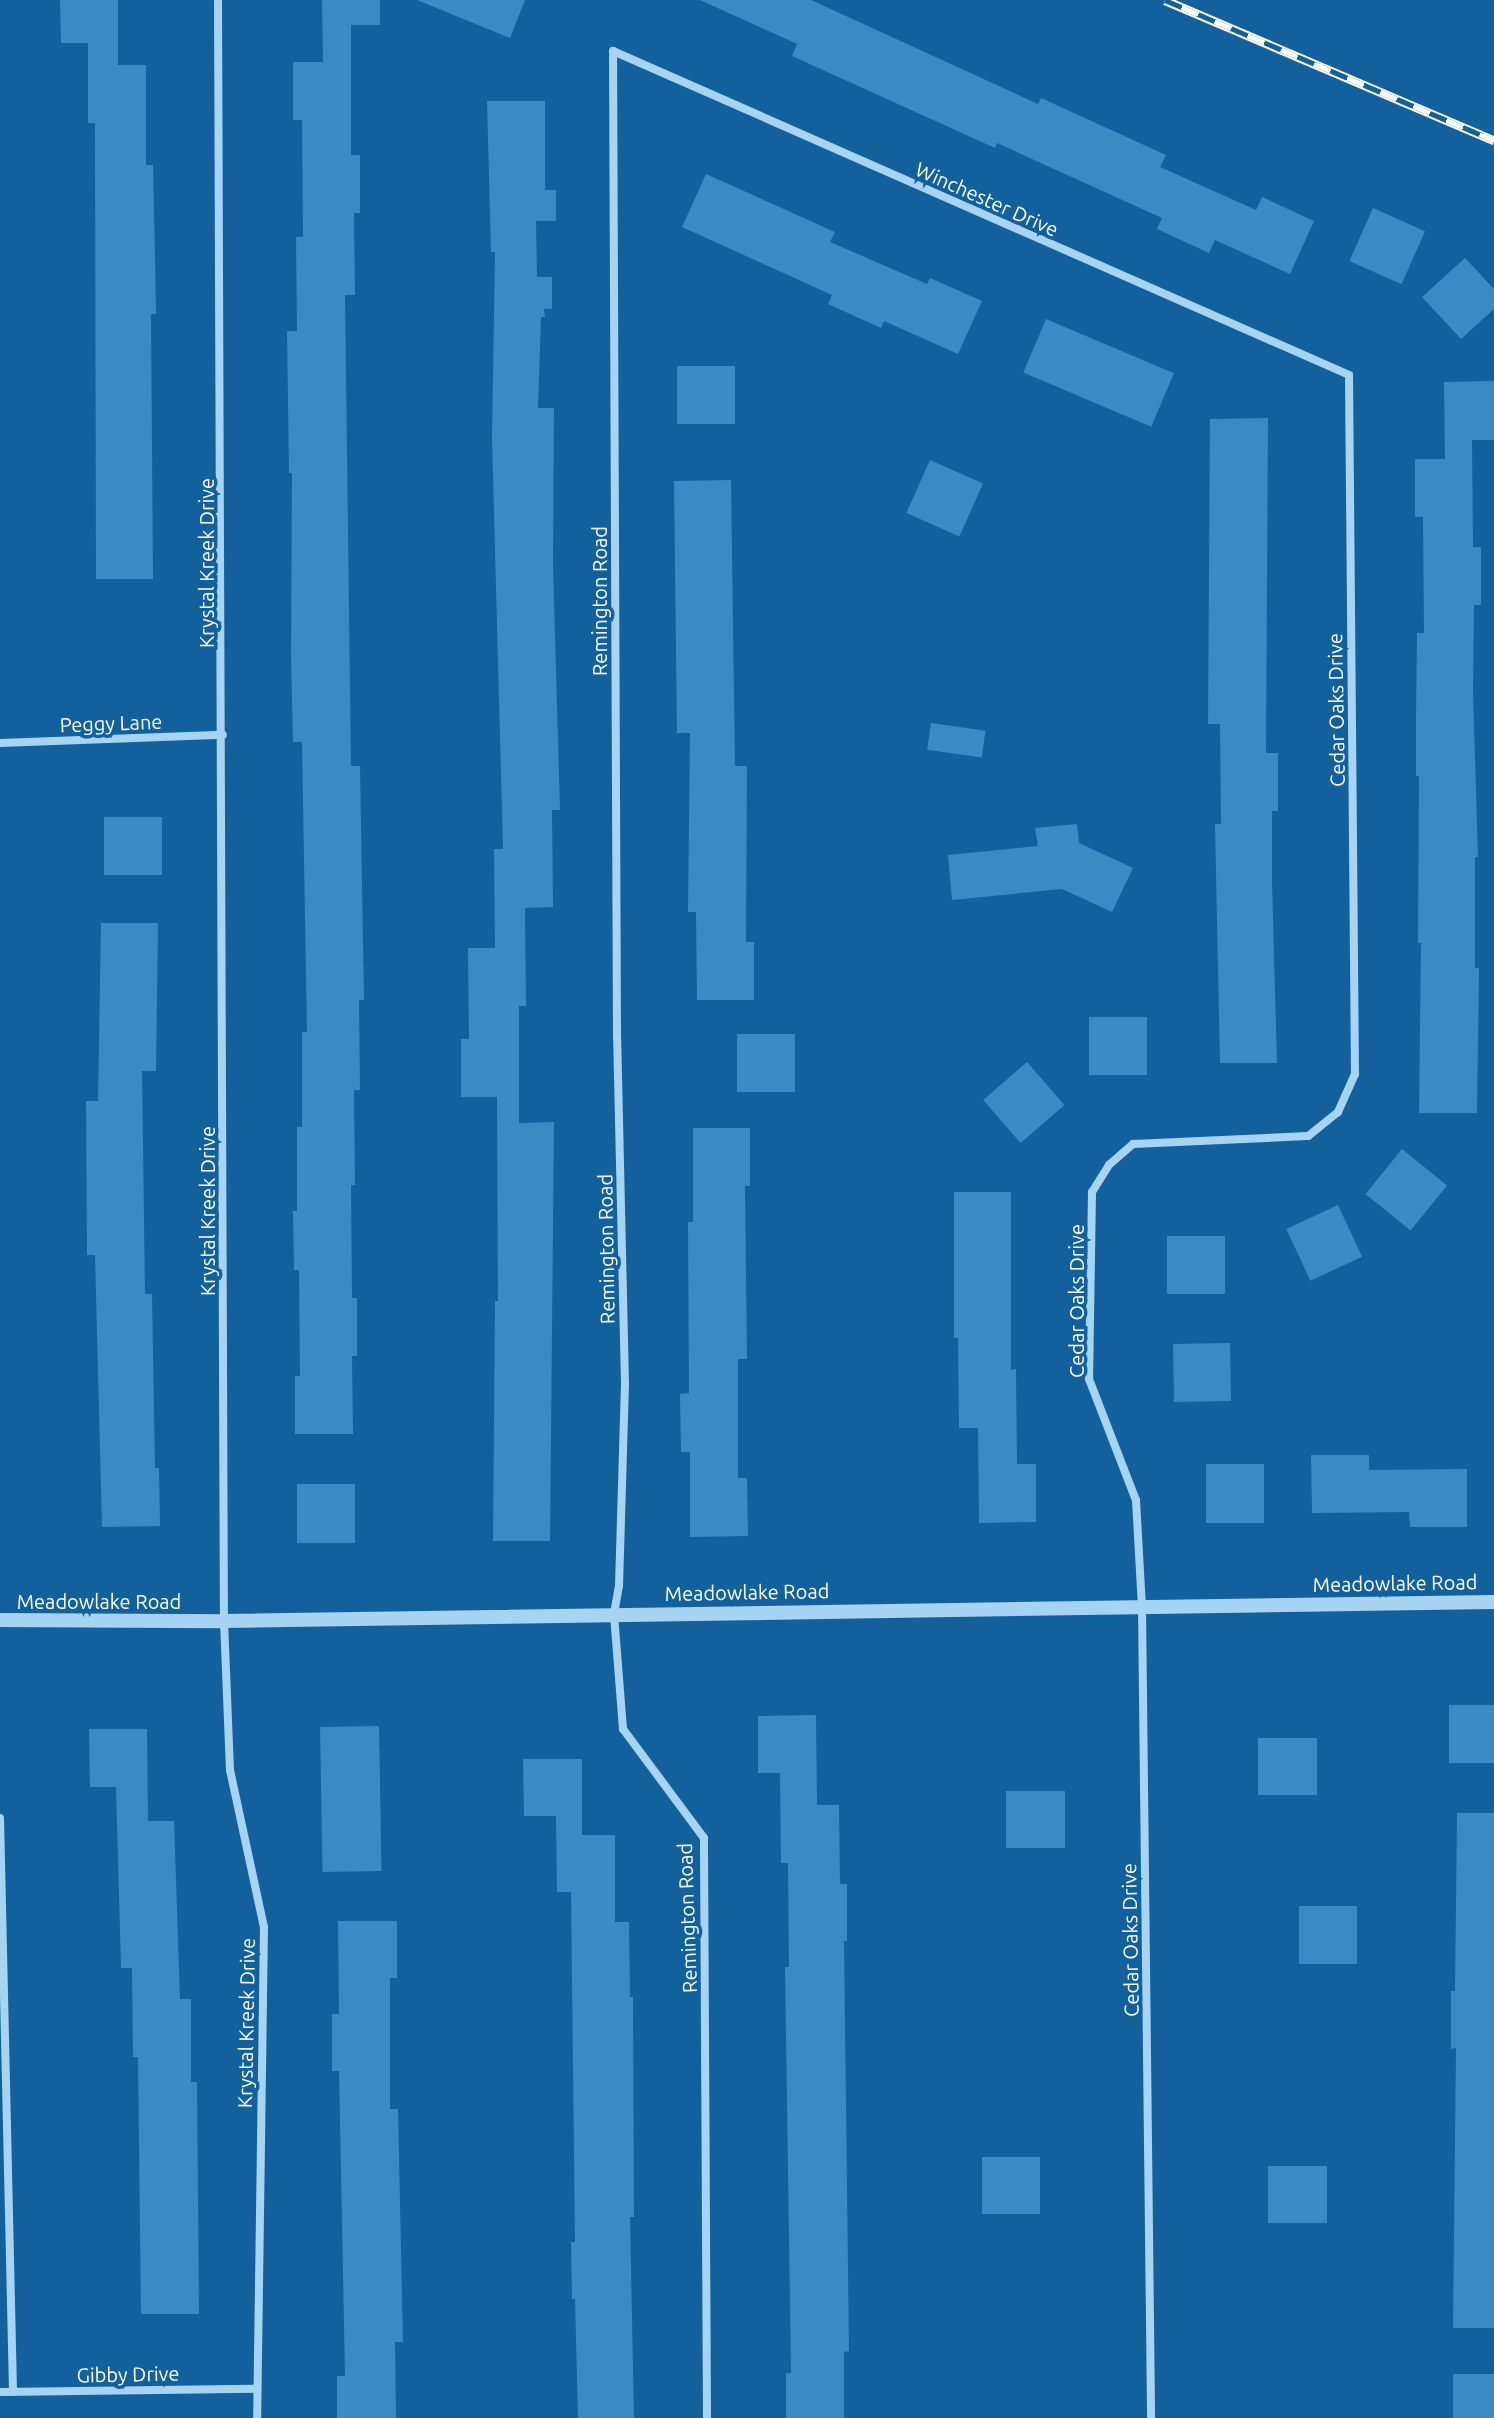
<!DOCTYPE html>
<style>
body{margin:0}
#map{position:relative;width:1494px;height:2418px;overflow:hidden;background:#12619d;font-family:Ubuntu,sans-serif}
div>[style]{position:absolute}
.building>*{inset:0;background:#3b8ac4;transform-origin:0 0}
.minor>*{height:8px;margin:-4px;padding:0 4px;transform-origin:4px;border-radius:4px;background:#a8d4f4}
.tertiary>*{height:14px;margin:-7px;padding:0 7px;transform-origin:7px;border-radius:7px;background:#a8d4f4}
.rail>*{height:9px;margin-top:-4.5px;transform-origin:0;background:repeating-linear-gradient(90deg,#12619d 0 18px,#fff 0 36px);box-sizing:border-box;border-block:2px solid #fff}
span{translate:-50% -50%;white-space:nowrap;text-align:center;line-height:1.15;-webkit-text-stroke:7px #12619d;paint-order:stroke}
.street-label{font-size:20px;color:#fff}
</style>
<div id="map">
<div class="building">
<i style="clip-path:polygon(60px 0,118px 0,118px 65px,146px 65px,146px 165px,153px 165px,155px 256px,156px 314px,151px 314px,153px 579px,96px 579px,95px 123px,88px 123px,88px 43px,61px 43px)"></i>
<i style="clip-path:polygon(322px 0,380px 0,380px 25px,351px 25px,351px 155px,360px 155px,360px 213px,354px 213px,355px 295px,345px 295px,351px 766px,360px 766px,364px 1000px,359px 1000px,360px 1090px,354px 1090px,355px 1185px,351px 1185px,352px 1298px,357px 1298px,357px 1356px,352px 1356px,353px 1434px,295px 1434px,295px 1376px,300px 1376px,299px 1270px,294px 1270px,293px 1211px,297px 1211px,297px 1127px,302px 1127px,302px 1032px,307px 1032px,302px 742px,293px 742px,291px 656px,292px 473px,289px 473px,287px 331px,297px 331px,296px 237px,303px 237px,302px 120px,293px 120px,293px 62px,323px 62px)"></i>
<i style="clip-path:polygon(417px 0,525px 0,510px 38px)"></i>
<i style="clip-path:polygon(700px 0,811px 0,1038px 104px,1041px 98px,1166px 155px,1160px 167px,1256px 210px,1262px 197px,1314px 221px,1290px 274px,1215px 240px,1209px 253px,1157px 229px,1162px 218px,997px 143px,995px 148px,792px 56px,797px 44px)"></i>
<i style="clip-path:polygon(487px 101px,545px 101px,545px 190px,556px 190px,556px 221px,536px 221px,537px 277px,552px 277px,552px 309px,544px 309px,545px 317px,541px 317px,538px 408px,554px 408px,553px 565px,560px 810px,552px 810px,553px 907px,525px 908px,526px 1006px,519px 1006px,519px 1123px,554px 1122px,550px 1541px,493px 1541px,495px 1301px,498px 1301px,497px 1097px,461px 1097px,461px 1039px,469px 1039px,468px 948px,495px 948px,494px 849px,503px 849px,492px 438px,495px 252px,491px 252px)"></i>
<i style="clip-path:polygon(706px 174px,835px 232px,830px 242px,927px 284px,930px 278px,982px 301px,958px 354px,884px 321px,881px 328px,828px 304px,832px 295px,682px 227px)"></i>
<i style="left:1373px;top:208px;width:57px;height:58px;rotate:24deg"></i>
<i style="clip-path:polygon(1465px 258px,1494px 289px,1494px 309px,1461px 339px,1422px 297px)"></i>
<i style="left:1046px;top:319px;width:139px;height:58px;rotate:23deg"></i>
<i style="left:677px;top:366px;width:58px;height:58px"></i>
<i style="clip-path:polygon(1494px 381px,1494px 440px,1472px 440px,1473px 547px,1481px 547px,1481px 605px,1474px 605px,1473px 691px,1478px 857px,1475px 857px,1475px 968px,1479px 968px,1477px 1113px,1419px 1113px,1421px 943px,1418px 943px,1419px 776px,1416px 776px,1416px 718px,1417px 633px,1424px 633px,1423px 517px,1415px 517px,1415px 459px,1445px 459px,1444px 382px)"></i>
<i style="clip-path:polygon(1268px 418px,1266px 753px,1278px 753px,1278px 811px,1272px 811px,1272px 881px,1277px 1063px,1220px 1063px,1215px 824px,1221px 824px,1220px 724px,1208px 724px,1210px 419px)"></i>
<i style="left:930px;top:460px;width:58px;height:58px;rotate:24deg"></i>
<i style="clip-path:polygon(731px 480px,735px 766px,747px 766px,746px 942px,754px 942px,754px 1000px,697px 1000px,696px 912px,688px 912px,690px 733px,677px 733px,674px 481px)"></i>
<i style="left:931px;top:723px;width:55px;height:27px;rotate:8deg"></i>
<i style="left:162px;top:817px;width:58px;height:58px;rotate:90deg"></i>
<i style="clip-path:polygon(1077px 824px,1079px 843px,1133px 868px,1112px 912px,1062px 889px,952px 900px,948px 855px,1038px 846px,1035px 828px)"></i>
<i style="clip-path:polygon(101px 923px,158px 923px,156px 1071px,142px 1071px,145px 1294px,152px 1294px,155px 1468px,159px 1468px,160px 1526px,102px 1527px,95px 1255px,87px 1255px,86px 1101px,98px 1101px)"></i>
<i style="left:1089px;top:1017px;width:58px;height:58px"></i>
<i style="left:737px;top:1034px;width:58px;height:58px"></i>
<i style="left:1027px;top:1062px;width:57px;height:58px;rotate:49deg"></i>
<i style="clip-path:polygon(693px 1128px,750px 1128px,750px 1186px,745px 1186px,747px 1359px,738px 1359px,738px 1478px,747px 1478px,748px 1536px,690px 1537px,690px 1452px,681px 1452px,680px 1394px,689px 1393px,688px 1222px,693px 1222px)"></i>
<i style="left:1402px;top:1149px;width:58px;height:58px;rotate:39deg"></i>
<i style="clip-path:polygon(954px 1192px,1011px 1192px,1011px 1370px,1016px 1369px,1017px 1464px,1036px 1464px,1036px 1522px,979px 1523px,978px 1428px,959px 1428px,958px 1338px,954px 1338px)"></i>
<i style="left:1338px;top:1205px;width:57px;height:57px;rotate:65deg"></i>
<i style="left:1167px;top:1236px;width:58px;height:58px"></i>
<i style="left:1230px;top:1343px;width:58px;height:57px;rotate:89deg"></i>
<i style="clip-path:polygon(1311px 1455px,1369px 1455px,1369px 1470px,1467px 1469px,1467px 1527px,1410px 1527px,1409px 1512px,1312px 1513px)"></i>
<i style="left:1206px;top:1464px;width:58px;height:59px"></i>
<i style="left:355px;top:1484px;width:59px;height:58px;rotate:90deg"></i>
<i style="left:1449px;top:1705px;width:45px;height:58px"></i>
<i style="clip-path:polygon(816px 1715px,817px 1805px,839px 1805px,840px 1884px,847px 1884px,847px 1941px,844px 1941px,849px 2351px,844px 2352px,844px 2418px,786px 2418px,786px 2373px,791px 2373px,785px 1967px,789px 1967px,788px 1863px,781px 1863px,780px 1773px,758px 1773px,758px 1716px)"></i>
<i style="left:379px;top:1726px;width:145px;height:59px;rotate:89deg"></i>
<i style="clip-path:polygon(89px 1729px,147px 1729px,148px 1821px,174px 1821px,180px 1999px,191px 1999px,191px 2082px,197px 2082px,199px 2314px,141px 2314px,138px 2057px,133px 2057px,132px 1968px,121px 1968px,116px 1787px,90px 1787px)"></i>
<i style="left:1258px;top:1738px;width:59px;height:57px"></i>
<i style="clip-path:polygon(523px 1759px,582px 1759px,582px 1835px,615px 1835px,615px 1922px,629px 1922px,630px 1997px,633px 1997px,634px 2217px,630px 2217px,634px 2418px,578px 2418px,575px 2299px,572px 2299px,571px 2242px,575px 2242px,571px 1892px,557px 1892px,556px 1816px,524px 1816px)"></i>
<i style="left:1065px;top:1791px;width:57px;height:59px;rotate:90deg"></i>
<i style="clip-path:polygon(1457px 1813px,1494px 1813px,1494px 2328px,1453px 2328px,1456px 2048px,1451px 2049px,1451px 1991px,1455px 1991px)"></i>
<i style="left:1299px;top:1906px;width:58px;height:58px"></i>
<i style="clip-path:polygon(338px 1921px,397px 1921px,397px 1978px,390px 1978px,390px 2109px,398px 2109px,403px 2342px,395px 2342px,396px 2418px,337px 2418px,337px 2376px,345px 2376px,339px 2071px,332px 2071px,332px 2014px,339px 2014px)"></i>
<i style="left:982px;top:2157px;width:58px;height:57px"></i>
<i style="left:1268px;top:2166px;width:59px;height:57px"></i>
<i style="left:1494px;top:2374px;width:44px;height:41px;rotate:90deg"></i>
</div>
<div class="minor">
<i style="left:218px;top:0;width:1621px;rotate:89.79deg"></i>
<i style="left:224px;top:1621px;width:149px;rotate:87.7deg"></i>
<i style="left:230px;top:1770px;width:161px;rotate:77.8deg"></i>
<i style="left:264px;top:1927px;width:491px;rotate:90.8deg"></i>
<i style="left:0;top:743px;width:223px;rotate:-2.1deg"></i>
<i style="left:0;top:1818px;width:574px;rotate:88.7deg"></i>
<i style="left:0;top:2392px;width:256px;rotate:-0.7deg"></i>
<i style="left:707px;top:2418px;width:580px;rotate:-90.3deg"></i>
<i style="left:704px;top:1838px;width:136px;rotate:-126.6deg"></i>
<i style="left:623px;top:1729px;width:115px;rotate:-94.5deg"></i>
<i style="left:614px;top:1614px;width:28px;rotate:-80deg"></i>
<i style="left:619px;top:1586px;width:202px;rotate:-88.3deg"></i>
<i style="left:625px;top:1384px;width:346px;rotate:-91.3deg"></i>
<i style="left:617px;top:1038px;width:987px;rotate:-90.23deg"></i>
<i style="left:613px;top:51px;width:804px;rotate:23.76deg"></i>
<i style="left:1349px;top:375px;width:699px;rotate:89.51deg"></i>
<i style="left:1355px;top:1074px;width:42px;rotate:114.1deg"></i>
<i style="left:1338px;top:1112px;width:38px;rotate:141deg"></i>
<i style="left:1308px;top:1136px;width:175px;rotate:177.4deg"></i>
<i style="left:1133px;top:1144px;width:32px;rotate:139deg"></i>
<i style="left:1109px;top:1165px;width:32px;rotate:122deg"></i>
<i style="left:1092px;top:1192px;width:187px;rotate:90.9deg"></i>
<i style="left:1089px;top:1379px;width:130px;rotate:68.8deg"></i>
<i style="left:1136px;top:1500px;width:106px;rotate:86.8deg"></i>
<i style="left:1142px;top:1606px;width:812px;rotate:89.36deg"></i>
</div>
<div class="tertiary">
<i style="left:0;top:1620px;width:224px;rotate:0.3deg"></i>
<i style="left:224px;top:1621px;width:1270px;rotate:-0.86deg"></i>
</div>
<div class="rail">
<i style="left:1165px;top:0;width:358px;rotate:23.1deg"></i>
</div>
<div class="street-label">
<span style="left:987px;top:199px;rotate:24deg">Winchester Drive</span>
<span style="left:206px;top:563px;rotate:-90deg">Krystal Kreek Drive</span>
<span style="left:599px;top:601px;rotate:-90deg">Remington Road</span>
<span style="left:1336px;top:710px;rotate:-91deg">Cedar Oaks Drive</span>
<span style="left:111px;top:723px;rotate:-2deg">Peggy Lane</span>
<span style="left:207px;top:1211px;rotate:-90deg">Krystal Kreek Drive</span>
<span style="left:606px;top:1249px;rotate:-91deg">Remington Road</span>
<span style="left:1076px;top:1301px;rotate:-90deg">Cedar Oaks Drive</span>
<span style="left:1395px;top:1583px;rotate:-1deg">Meadowlake Road</span>
<span style="left:747px;top:1592px;rotate:-1deg">Meadowlake Road</span>
<span style="left:99px;top:1601px">Meadowlake Road</span>
<span style="left:687px;top:1918px;rotate:-92deg">Remington Road</span>
<span style="left:1130px;top:1940px;rotate:-91deg">Cedar Oaks Drive</span>
<span style="left:246px;top:2023px;rotate:-89deg">Krystal Kreek Drive</span>
<span style="left:128px;top:2374px;rotate:-1deg">Gibby Drive</span>
</div>
</div>
